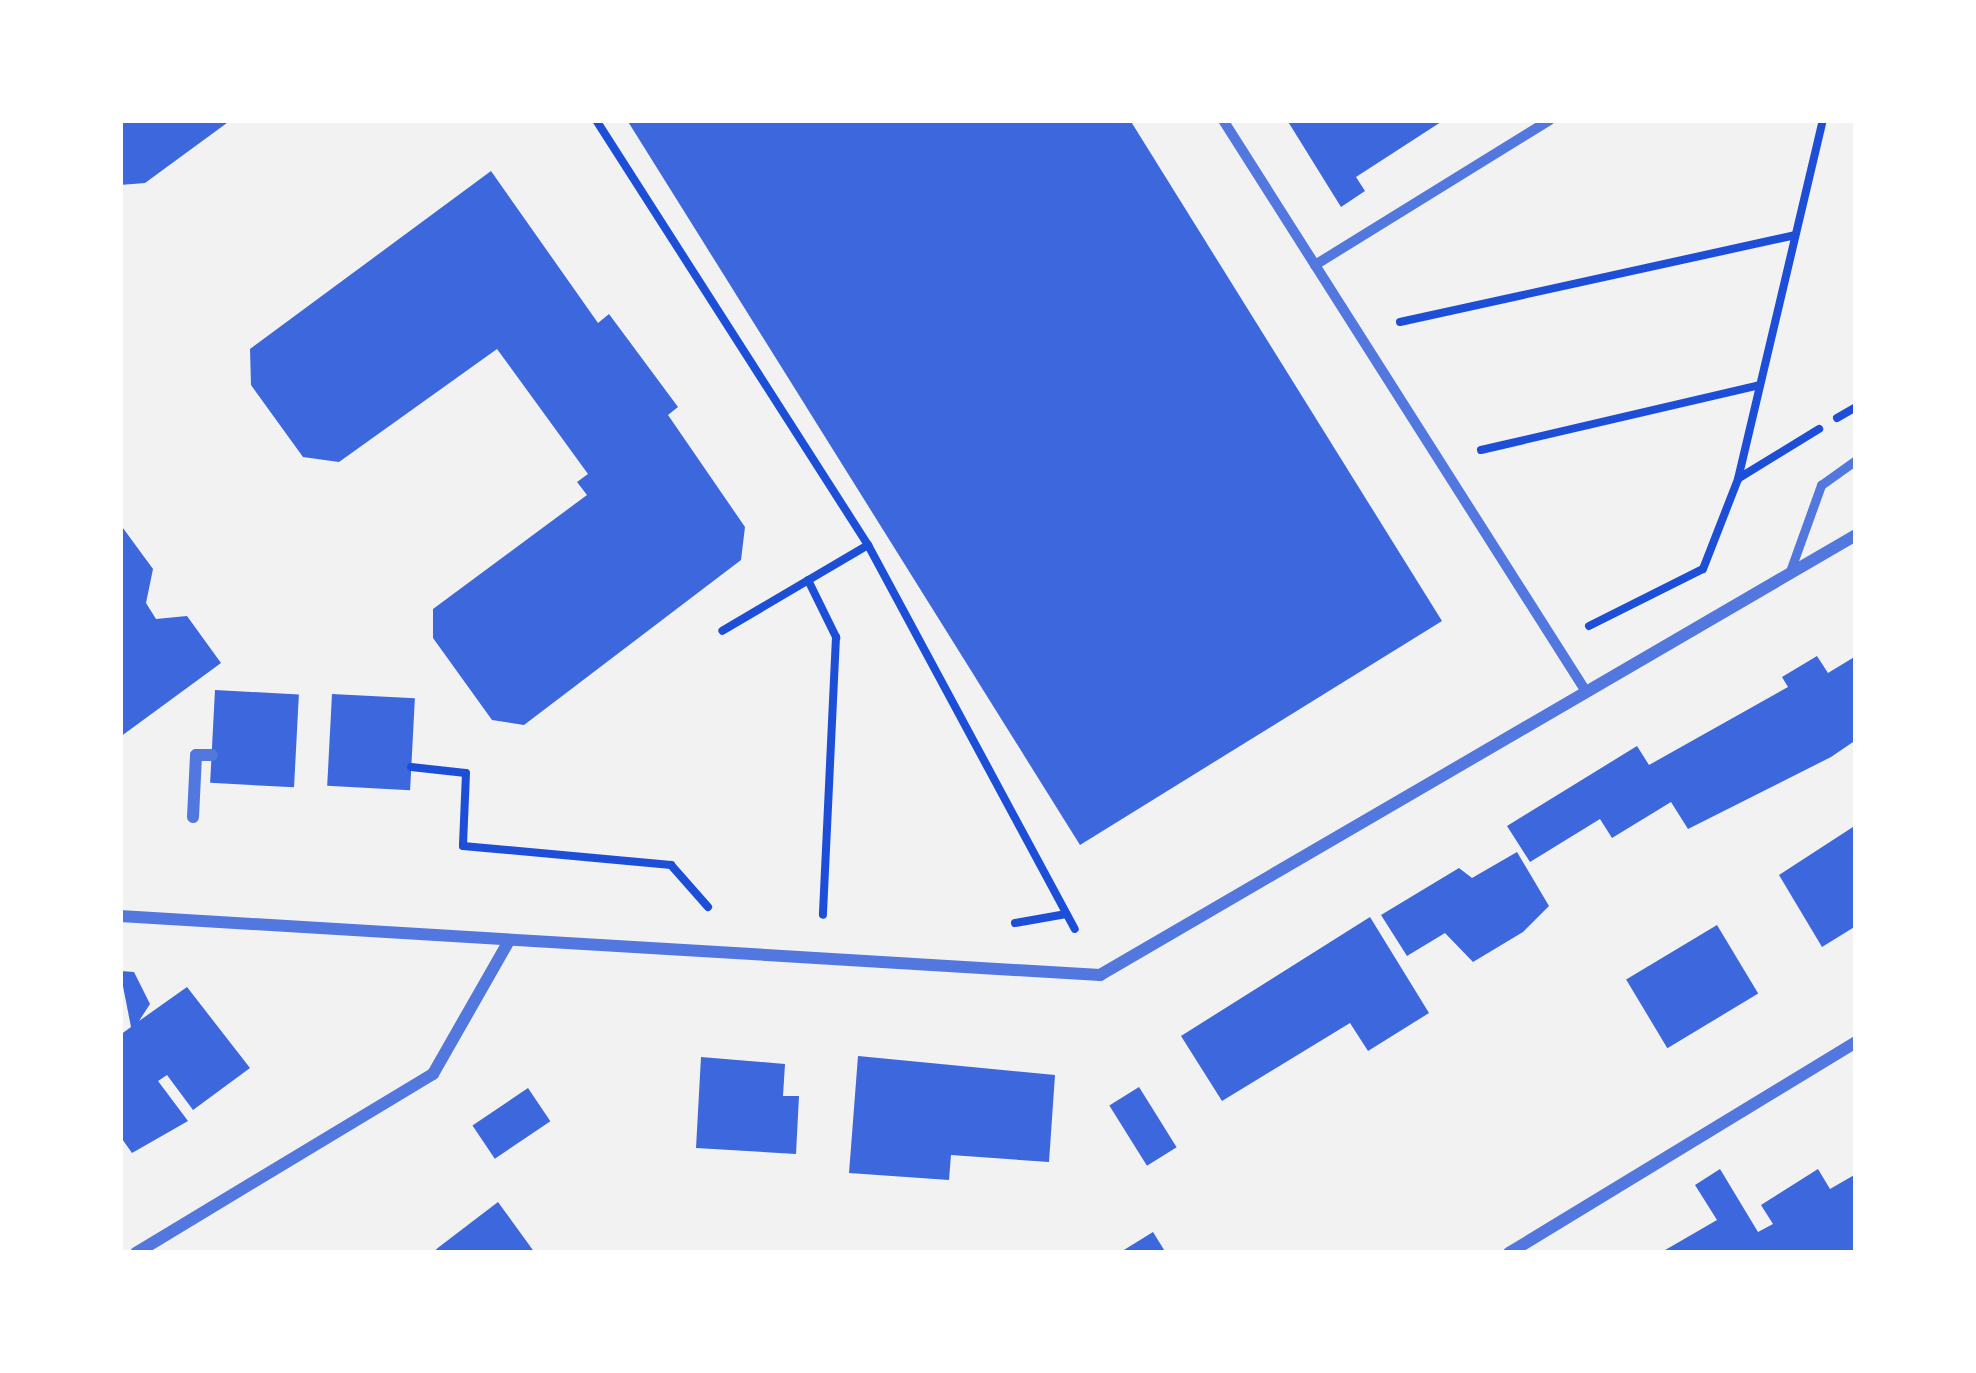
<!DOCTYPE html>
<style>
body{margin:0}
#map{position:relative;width:1976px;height:1373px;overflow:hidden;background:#f2f2f2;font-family:"IBM Plex Sans",sans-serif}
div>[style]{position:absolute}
.building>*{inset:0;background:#3d67dc;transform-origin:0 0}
.path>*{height:8px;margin:-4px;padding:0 4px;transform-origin:4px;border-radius:4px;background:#1d4ed8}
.service>*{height:9px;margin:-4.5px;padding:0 4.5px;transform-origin:4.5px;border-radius:4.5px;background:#5277de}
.pedestrian>*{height:10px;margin:-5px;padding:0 5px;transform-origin:5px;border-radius:5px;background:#5277de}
.minor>*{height:12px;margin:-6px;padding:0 6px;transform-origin:6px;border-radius:6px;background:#5277de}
span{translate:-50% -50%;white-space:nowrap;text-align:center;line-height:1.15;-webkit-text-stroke:9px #fff;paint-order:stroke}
.frame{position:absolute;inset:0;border:123px solid #fff;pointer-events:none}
</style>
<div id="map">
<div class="building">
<i style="clip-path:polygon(120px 120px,231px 120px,145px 183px,120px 185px)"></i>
<i style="clip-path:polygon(627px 120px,1130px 120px,1442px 621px,1080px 845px)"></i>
<i style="clip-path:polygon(1287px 120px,1444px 120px,1356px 177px,1365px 191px,1341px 207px)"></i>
<i style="clip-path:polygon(491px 171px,598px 323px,609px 314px,678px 407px,668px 415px,745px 527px,741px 560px,524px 725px,492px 720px,433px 638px,433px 609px,587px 495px,577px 482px,588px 474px,497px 349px,339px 462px,303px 457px,251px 385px,250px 349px)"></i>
<i style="clip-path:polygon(120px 524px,153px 569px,146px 603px,156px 619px,187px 616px,221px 663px,120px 737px)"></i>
<i style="clip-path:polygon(1817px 656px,1828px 673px,1856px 656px,1856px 740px,1831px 757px,1688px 829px,1671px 802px,1612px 838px,1600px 819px,1530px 862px,1507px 826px,1637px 746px,1649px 765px,1788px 687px,1782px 677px)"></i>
<i style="left:215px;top:690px;width:84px;height:93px;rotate:3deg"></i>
<i style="left:332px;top:694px;width:83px;height:92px;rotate:3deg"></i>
<i style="clip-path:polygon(1856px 825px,1856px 926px,1822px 947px,1779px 875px)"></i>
<i style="clip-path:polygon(1517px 852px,1549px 906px,1523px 932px,1473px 962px,1445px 933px,1407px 956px,1381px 915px,1459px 868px,1472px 878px)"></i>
<i style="clip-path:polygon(1370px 917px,1429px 1013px,1368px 1051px,1350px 1023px,1222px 1101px,1181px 1036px)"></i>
<i style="left:1717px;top:925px;width:80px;height:106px;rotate:59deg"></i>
<i style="clip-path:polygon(120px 971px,134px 972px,150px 1004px,139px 1021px,187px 987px,250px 1068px,193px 1110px,167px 1075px,158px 1081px,188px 1121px,132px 1153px,120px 1136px,120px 1035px,131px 1027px)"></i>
<i style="clip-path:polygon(858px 1056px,1055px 1075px,1049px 1162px,951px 1155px,949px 1180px,849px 1173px)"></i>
<i style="clip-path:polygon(701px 1057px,785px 1064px,783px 1096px,799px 1096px,796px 1154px,696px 1148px)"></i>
<i style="left:1139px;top:1087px;width:71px;height:35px;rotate:58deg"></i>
<i style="left:528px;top:1088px;width:40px;height:67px;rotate:56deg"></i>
<i style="clip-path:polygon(1720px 1169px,1758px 1232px,1773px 1224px,1761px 1205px,1818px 1169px,1830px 1189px,1856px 1174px,1856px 1253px,1660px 1253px,1717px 1220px,1695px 1185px)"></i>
<i style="clip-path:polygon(498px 1202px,535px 1253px,432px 1253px,439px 1247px)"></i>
<i style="clip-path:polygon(1153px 1232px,1166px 1253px,1119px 1253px)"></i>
</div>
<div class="path">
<i style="left:596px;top:120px;width:505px;rotate:57.38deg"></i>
<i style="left:868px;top:545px;width:169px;rotate:149.5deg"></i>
<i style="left:1400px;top:322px;width:404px;rotate:-12.4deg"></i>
<i style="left:1837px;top:418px;width:22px;rotate:-30deg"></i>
<i style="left:1481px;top:450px;width:286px;rotate:-13.1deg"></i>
<i style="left:1739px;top:478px;width:94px;rotate:-31.5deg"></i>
<i style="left:868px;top:545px;width:436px;rotate:61.7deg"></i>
<i style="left:808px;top:580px;width:64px;rotate:63.8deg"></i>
<i style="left:836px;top:637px;width:278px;rotate:92.7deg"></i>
<i style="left:1589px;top:626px;width:127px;rotate:-26.6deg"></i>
<i style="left:1703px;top:569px;width:97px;rotate:-68.7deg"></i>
<i style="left:1738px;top:479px;width:369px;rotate:-76.7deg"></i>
<i style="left:411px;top:767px;width:55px;rotate:6.2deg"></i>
<i style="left:466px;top:773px;width:73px;rotate:92.4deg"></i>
<i style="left:463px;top:846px;width:209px;rotate:5.2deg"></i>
<i style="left:671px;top:865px;width:56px;rotate:48.6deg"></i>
<i style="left:1015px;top:923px;width:52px;rotate:-10deg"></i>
</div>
<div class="service">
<i style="left:1789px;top:574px;width:95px;rotate:-70.2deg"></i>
<i style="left:1821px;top:485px;width:43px;rotate:-35.5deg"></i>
</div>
<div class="pedestrian">
<i style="left:1223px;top:120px;width:675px;rotate:57.58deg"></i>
<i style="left:1315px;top:265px;width:276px;rotate:-31.7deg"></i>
</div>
<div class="minor">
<i style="left:193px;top:817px;width:62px;rotate:-87.2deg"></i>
<i style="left:196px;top:755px;width:16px"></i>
<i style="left:120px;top:916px;width:982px;rotate:3.45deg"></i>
<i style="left:1100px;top:975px;width:875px;rotate:-30.2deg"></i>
<i style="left:136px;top:1253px;width:347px;rotate:-31.1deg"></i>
<i style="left:433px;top:1074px;width:153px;rotate:-60.3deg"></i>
<i style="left:1509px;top:1253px;width:406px;rotate:-31.3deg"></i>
</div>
<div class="frame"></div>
</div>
